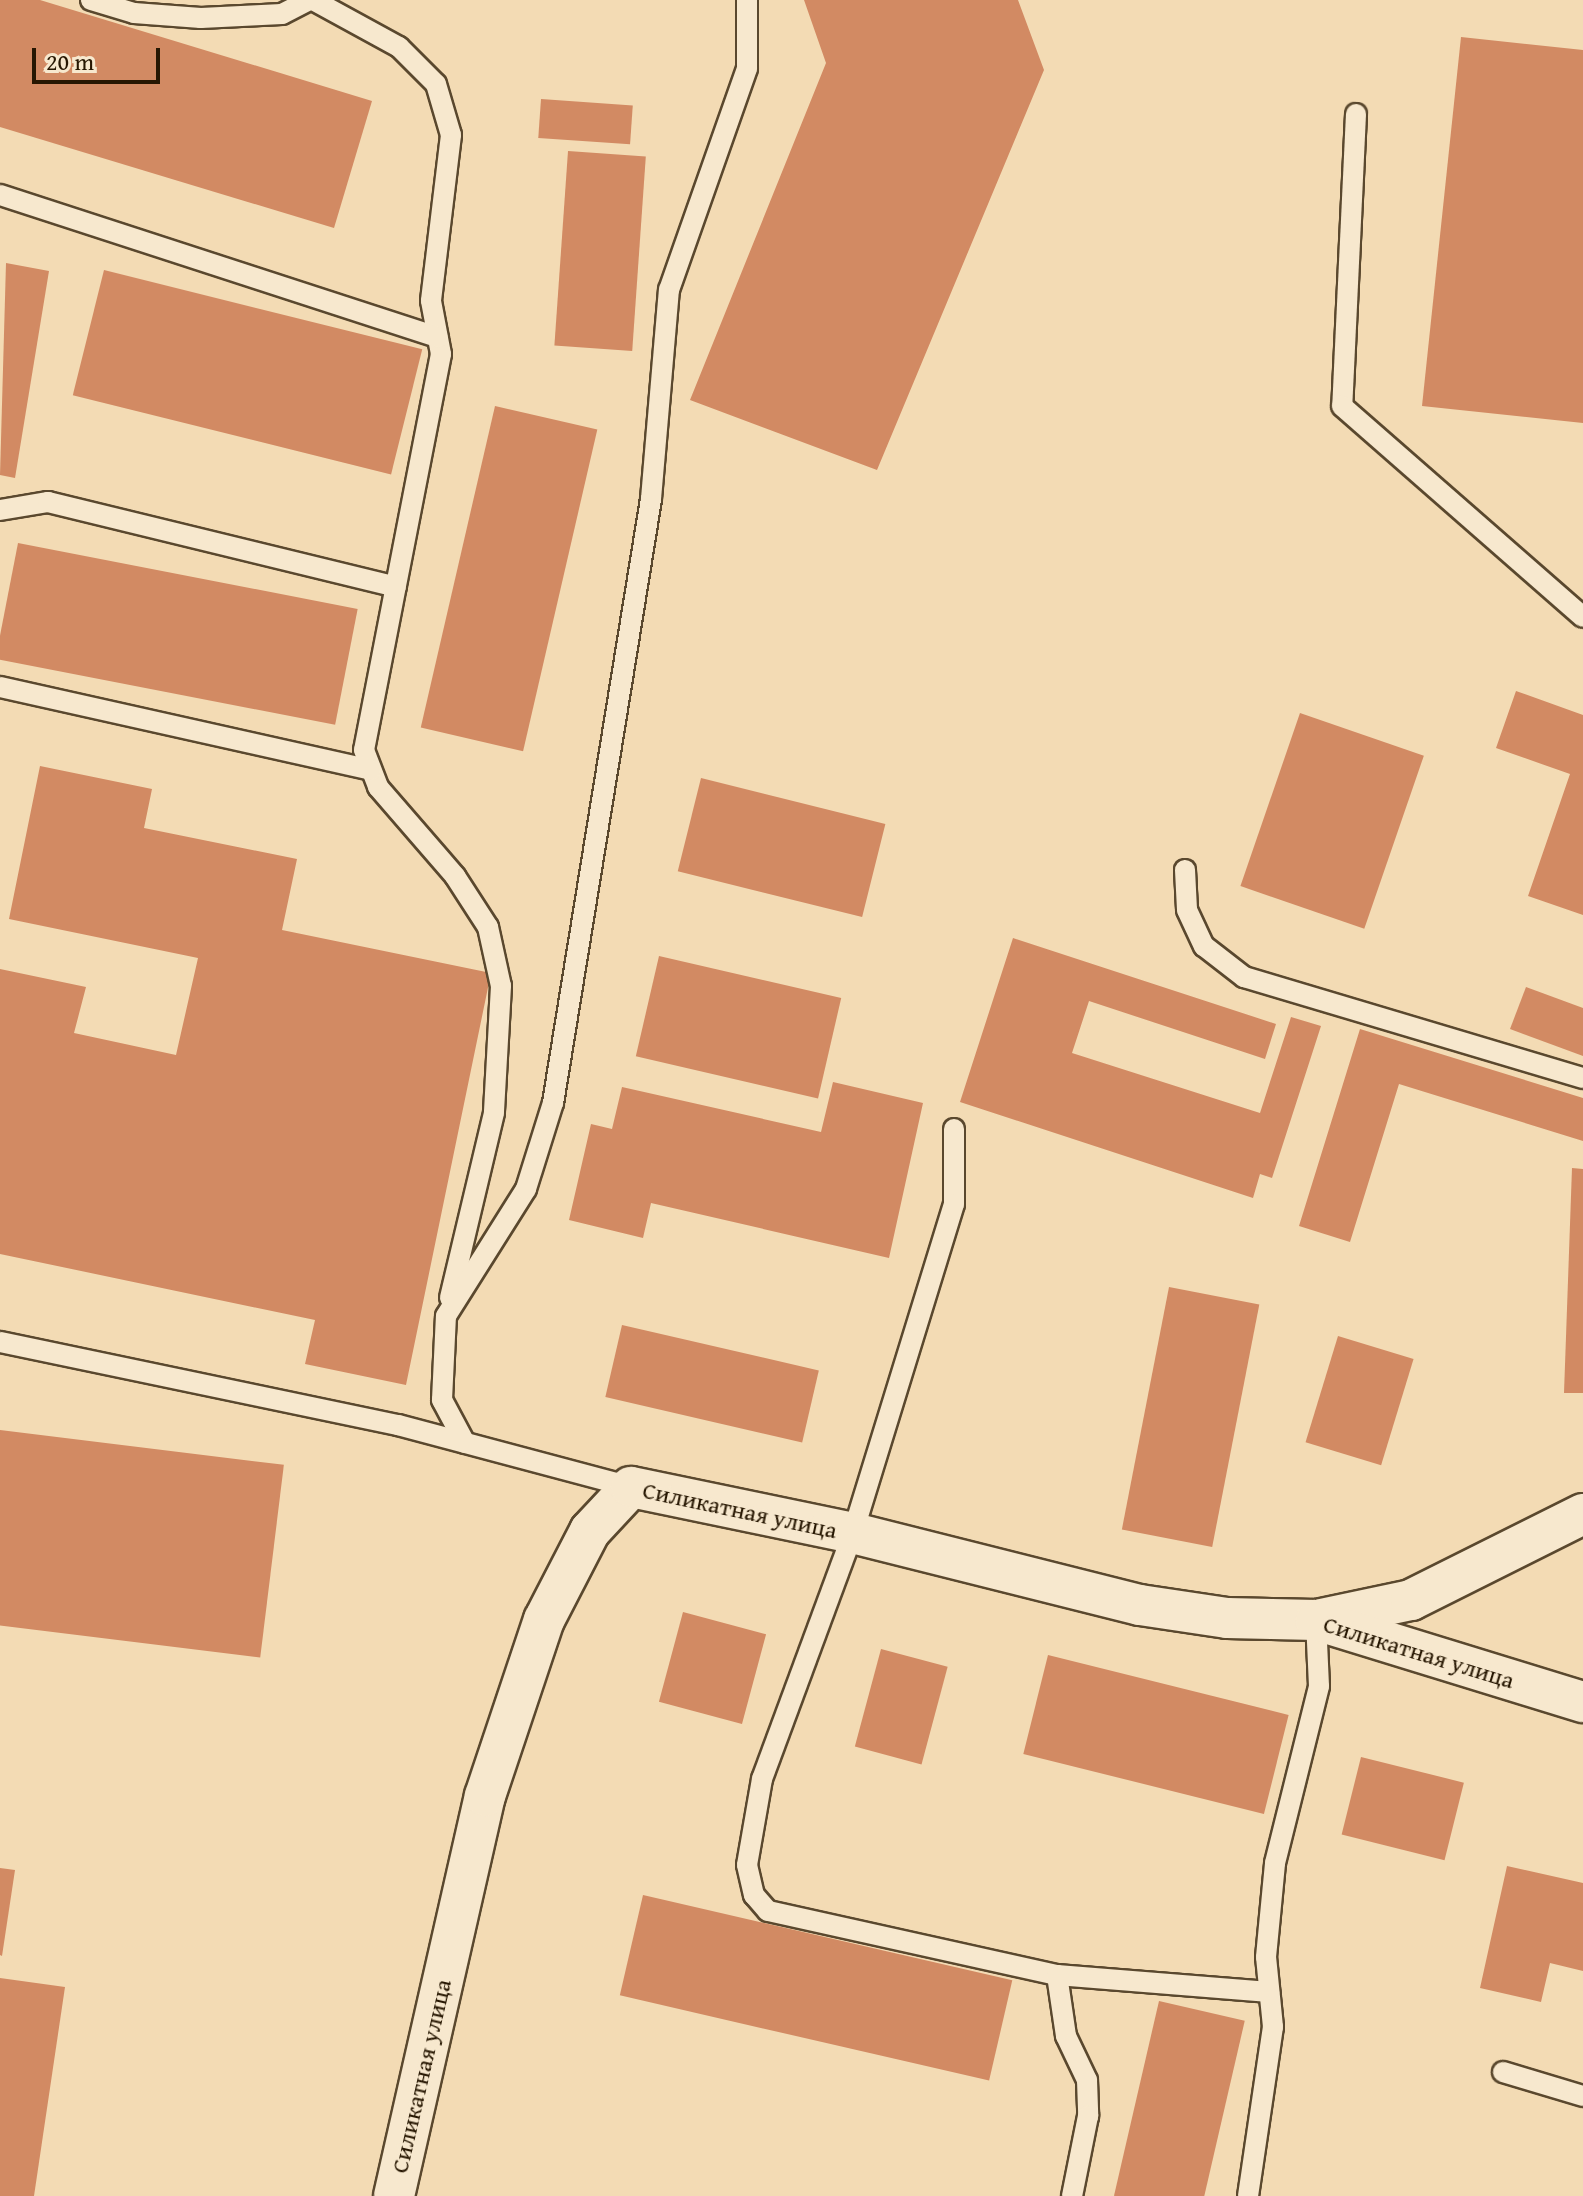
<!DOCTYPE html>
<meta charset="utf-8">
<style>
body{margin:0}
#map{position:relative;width:1583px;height:2196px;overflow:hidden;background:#f3dbb4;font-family:"Gentium Book Plus",serif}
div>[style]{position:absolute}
.building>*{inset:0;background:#d28a63;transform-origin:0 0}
.roads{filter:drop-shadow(2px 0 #5a482e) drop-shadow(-2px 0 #5a482e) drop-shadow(0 2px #5a482e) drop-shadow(0 -2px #5a482e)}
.lane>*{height:20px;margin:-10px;padding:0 10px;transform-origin:10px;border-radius:10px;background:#f7e8ce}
.street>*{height:40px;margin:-20px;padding:0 20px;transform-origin:20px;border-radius:20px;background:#f7e8ce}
span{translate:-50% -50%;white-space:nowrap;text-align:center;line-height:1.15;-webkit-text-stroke:6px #f7e8ce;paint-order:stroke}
.street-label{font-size:24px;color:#271702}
.scale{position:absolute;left:32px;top:48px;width:128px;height:36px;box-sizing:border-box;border:4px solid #271702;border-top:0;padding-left:10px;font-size:24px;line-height:28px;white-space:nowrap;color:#271702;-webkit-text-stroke:6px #f7e8ce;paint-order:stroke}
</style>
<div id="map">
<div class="building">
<i style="clip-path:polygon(0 0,40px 0,372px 101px,334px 228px,0 127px)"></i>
<i style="clip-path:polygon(804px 0,1018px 0,1044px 70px,877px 470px,690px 400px,826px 63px)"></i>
<i style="clip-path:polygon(1461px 37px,1583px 50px,1583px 423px,1422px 406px)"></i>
<i style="left:541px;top:99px;width:92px;height:39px;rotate:4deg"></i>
<i style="left:568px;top:151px;width:78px;height:195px;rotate:4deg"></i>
<i style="clip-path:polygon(6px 263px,49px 271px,15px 478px,0 475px)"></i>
<i style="left:104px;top:270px;width:328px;height:129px;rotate:14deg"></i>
<i style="left:495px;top:406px;width:105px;height:330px;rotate:13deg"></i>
<i style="left:18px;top:543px;width:346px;height:118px;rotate:11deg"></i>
<i style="clip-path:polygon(1516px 691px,1583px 715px,1583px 915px,1528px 896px,1570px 774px,1496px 748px)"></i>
<i style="left:1300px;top:713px;width:131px;height:183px;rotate:19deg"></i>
<i style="clip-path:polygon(40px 766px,152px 789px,144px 828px,297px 859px,282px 930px,491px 973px,406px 1385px,305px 1364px,315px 1320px,0 1254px,0 969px,86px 987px,74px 1033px,176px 1055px,198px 958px,9px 919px)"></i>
<i style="left:701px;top:778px;width:190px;height:96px;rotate:14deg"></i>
<i style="clip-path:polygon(1013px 938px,1276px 1024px,1265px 1059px,1089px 1001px,1072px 1053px,1260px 1113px,1291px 1017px,1321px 1026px,1272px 1178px,1260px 1174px,1253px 1198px,960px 1102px)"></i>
<i style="left:659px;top:956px;width:187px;height:103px;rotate:13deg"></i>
<i style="clip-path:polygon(1526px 987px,1583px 1008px,1583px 1056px,1510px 1029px)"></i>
<i style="clip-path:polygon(1360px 1029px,1583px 1098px,1583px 1141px,1399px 1084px,1350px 1242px,1299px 1226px)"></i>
<i style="clip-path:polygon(833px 1082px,923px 1103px,889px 1258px,651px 1203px,643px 1238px,569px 1220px,591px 1124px,612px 1129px,622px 1087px,821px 1132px)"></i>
<i style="clip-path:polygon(1572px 1168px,1583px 1169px,1583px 1393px,1564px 1393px)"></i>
<i style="left:1169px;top:1287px;width:92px;height:247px;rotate:11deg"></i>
<i style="left:622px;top:1325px;width:202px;height:74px;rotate:13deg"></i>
<i style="left:1338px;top:1336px;width:79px;height:111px;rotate:17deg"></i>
<i style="left:0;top:1430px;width:286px;height:194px;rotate:7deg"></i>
<i style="left:683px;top:1612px;width:86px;height:93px;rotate:15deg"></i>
<i style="left:881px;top:1649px;width:69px;height:101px;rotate:15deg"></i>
<i style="left:1048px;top:1655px;width:248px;height:102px;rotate:14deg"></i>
<i style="left:1361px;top:1757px;width:106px;height:80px;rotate:14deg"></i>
<i style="clip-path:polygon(1507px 1866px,1583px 1883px,1583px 1971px,1550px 1963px,1541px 2002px,1480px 1988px)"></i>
<i style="clip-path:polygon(0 1868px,15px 1870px,2px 1956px,0 1955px)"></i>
<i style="left:643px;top:1895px;width:379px;height:103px;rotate:13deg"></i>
<i style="clip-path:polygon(0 1978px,65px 1987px,34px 2196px,0 2196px)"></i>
<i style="left:1159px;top:2001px;width:88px;height:200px;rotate:13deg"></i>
</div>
<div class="roads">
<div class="lane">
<i style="left:91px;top:0;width:45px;rotate:16.8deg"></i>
<i style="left:134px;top:13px;width:67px;rotate:4.3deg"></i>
<i style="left:201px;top:18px;width:81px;rotate:-2.8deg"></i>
<i style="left:282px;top:14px;width:31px;rotate:-27deg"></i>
<i style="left:313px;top:0;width:98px;rotate:28.7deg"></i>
<i style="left:399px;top:47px;width:52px;rotate:45deg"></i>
<i style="left:436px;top:84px;width:53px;rotate:73.6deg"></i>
<i style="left:451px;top:135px;width:167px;rotate:96.9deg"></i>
<i style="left:431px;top:301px;width:54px;rotate:79.3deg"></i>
<i style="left:441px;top:354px;width:403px;rotate:101deg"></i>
<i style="left:364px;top:750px;width:40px;rotate:69deg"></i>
<i style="left:378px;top:787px;width:118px;rotate:49.1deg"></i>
<i style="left:455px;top:876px;width:61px;rotate:57.1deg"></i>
<i style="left:488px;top:927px;width:60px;rotate:77.6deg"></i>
<i style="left:501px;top:986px;width:127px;rotate:93.2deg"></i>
<i style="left:494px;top:1113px;width:190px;rotate:103.4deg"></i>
<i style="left:1356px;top:114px;width:292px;rotate:92.7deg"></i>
<i style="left:1342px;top:406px;width:320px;rotate:41.2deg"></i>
<i style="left:0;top:195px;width:460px;rotate:18deg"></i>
<i style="left:0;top:510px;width:49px;rotate:-9.5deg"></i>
<i style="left:48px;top:502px;width:358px;rotate:13.7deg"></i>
<i style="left:0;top:687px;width:380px;rotate:12.6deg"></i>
<i style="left:1185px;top:870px;width:40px;rotate:87.1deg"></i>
<i style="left:1187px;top:910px;width:40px;rotate:65deg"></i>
<i style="left:1204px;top:946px;width:51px;rotate:37.8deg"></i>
<i style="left:1244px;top:977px;width:354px;rotate:16.6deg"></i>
<i style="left:954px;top:1129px;width:75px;rotate:90deg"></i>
<i style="left:954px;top:1204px;width:344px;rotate:107.1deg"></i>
<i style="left:853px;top:1533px;width:262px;rotate:110.3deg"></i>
<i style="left:762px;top:1779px;width:87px;rotate:99.9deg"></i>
<i style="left:747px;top:1865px;width:31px;rotate:77deg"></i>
<i style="left:754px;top:1895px;width:21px;rotate:49deg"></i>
<i style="left:768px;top:1911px;width:296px;rotate:12.5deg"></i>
<i style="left:1057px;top:1975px;width:213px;rotate:4.6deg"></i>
<i style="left:0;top:1342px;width:407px;rotate:11.8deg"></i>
<i style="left:398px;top:1425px;width:241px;rotate:14.9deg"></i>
<i style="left:465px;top:1443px;width:49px;rotate:-118.1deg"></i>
<i style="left:442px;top:1400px;width:84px;rotate:-87.3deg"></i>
<i style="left:446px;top:1316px;width:150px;rotate:-57.8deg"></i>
<i style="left:526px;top:1189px;width:90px;rotate:-72.6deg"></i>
<i style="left:553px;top:1103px;width:612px;rotate:-80.78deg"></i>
<i style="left:651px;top:499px;width:210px;rotate:-85.1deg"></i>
<i style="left:669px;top:290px;width:235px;rotate:-70.6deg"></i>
<i style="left:747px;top:68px;width:68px;rotate:-90deg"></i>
<i style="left:1057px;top:1975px;width:62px;rotate:81.6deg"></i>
<i style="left:1066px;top:2036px;width:49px;rotate:64.5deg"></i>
<i style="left:1087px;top:2080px;width:36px;rotate:88deg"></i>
<i style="left:1088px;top:2116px;width:82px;rotate:101.3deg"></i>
<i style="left:1503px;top:2072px;width:84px;rotate:16.7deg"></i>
<i style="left:1248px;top:2196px;width:171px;rotate:-81.6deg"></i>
<i style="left:1273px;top:2027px;width:70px;rotate:-95.7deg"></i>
<i style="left:1266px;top:1957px;width:94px;rotate:-84.5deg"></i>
<i style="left:1275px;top:1863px;width:182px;rotate:-76deg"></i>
<i style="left:1319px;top:1686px;width:66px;rotate:-92.6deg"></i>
</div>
<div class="street">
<i style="left:1321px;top:1619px;width:92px;rotate:-11.9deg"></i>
<i style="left:1411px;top:1600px;width:192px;rotate:-26.6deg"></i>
<i style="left:394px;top:2196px;width:410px;rotate:-77.2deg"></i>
<i style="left:485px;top:1796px;width:186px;rotate:-71.5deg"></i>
<i style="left:544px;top:1620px;width:100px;rotate:-62.7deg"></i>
<i style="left:590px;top:1531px;width:60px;rotate:-47deg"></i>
<i style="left:631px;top:1487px;width:227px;rotate:11.7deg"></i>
<i style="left:853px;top:1533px;width:296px;rotate:14.1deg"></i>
<i style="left:1140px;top:1605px;width:88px;rotate:8.5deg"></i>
<i style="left:1227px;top:1618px;width:89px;rotate:1.3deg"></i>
<i style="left:1316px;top:1620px;width:279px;rotate:17.1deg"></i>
</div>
</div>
<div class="street-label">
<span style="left:740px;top:1510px;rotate:12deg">Силикатная улица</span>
<span style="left:1419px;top:1652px;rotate:17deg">Силикатная улица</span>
<span style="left:421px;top:2076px;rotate:-77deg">Силикатная улица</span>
</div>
<div class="scale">20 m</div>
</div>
